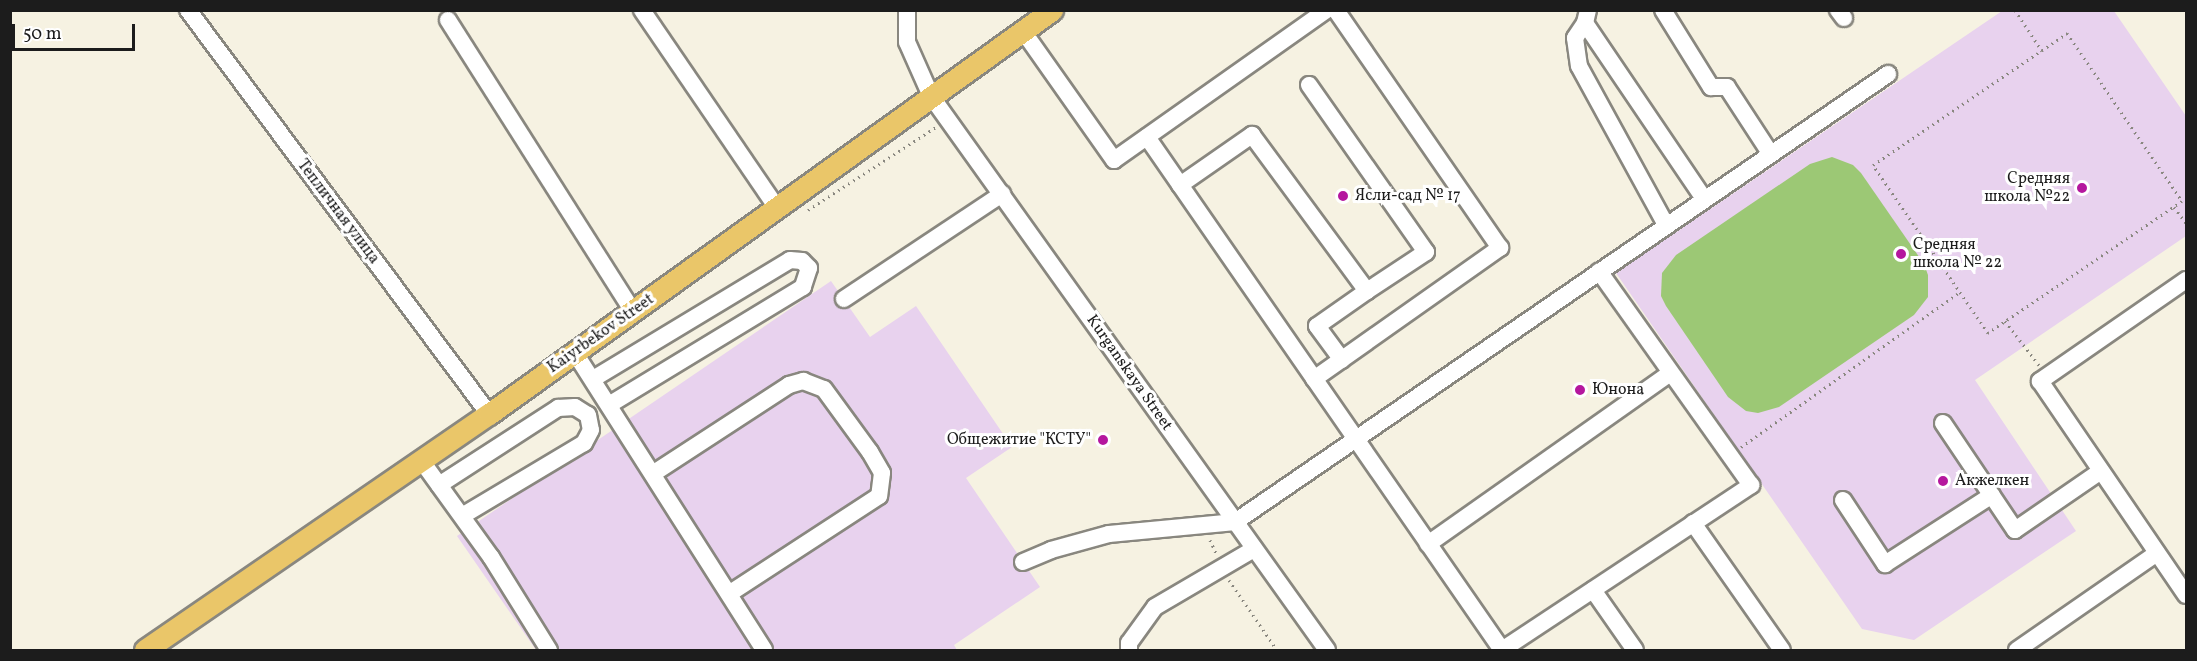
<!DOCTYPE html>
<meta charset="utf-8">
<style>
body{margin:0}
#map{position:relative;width:2197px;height:661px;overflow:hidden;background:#f6f2e2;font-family:Vollkorn,serif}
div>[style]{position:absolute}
.built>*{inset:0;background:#e8d2ee}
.green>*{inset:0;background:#9cc875}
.path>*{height:3px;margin-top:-1.5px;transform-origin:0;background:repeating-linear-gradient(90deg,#89877f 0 1.5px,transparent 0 6px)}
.roads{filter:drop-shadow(2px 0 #89877f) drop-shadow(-2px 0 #89877f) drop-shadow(0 2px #89877f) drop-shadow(0 -2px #89877f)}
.minor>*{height:16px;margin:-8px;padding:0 8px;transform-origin:8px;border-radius:8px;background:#fff}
.major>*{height:21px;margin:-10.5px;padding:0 10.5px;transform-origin:10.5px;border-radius:10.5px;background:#eac669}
.dots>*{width:16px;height:16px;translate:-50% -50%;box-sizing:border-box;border:3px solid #fff;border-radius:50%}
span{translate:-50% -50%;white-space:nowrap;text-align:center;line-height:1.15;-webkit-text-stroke:6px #fff;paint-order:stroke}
.poi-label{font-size:16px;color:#1c1c1c}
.right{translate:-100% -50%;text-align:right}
.left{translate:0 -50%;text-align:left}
.street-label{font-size:16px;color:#1c1c1c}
.frame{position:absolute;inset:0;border:12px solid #1c1c1c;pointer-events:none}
.scale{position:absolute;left:12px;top:24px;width:123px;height:27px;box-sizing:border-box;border:3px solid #1c1c1c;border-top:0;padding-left:8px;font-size:18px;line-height:21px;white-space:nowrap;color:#1c1c1c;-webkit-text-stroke:4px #fff;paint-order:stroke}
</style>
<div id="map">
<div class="built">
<i style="clip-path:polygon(2002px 11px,2114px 11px,2186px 116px,2186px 236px,1975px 380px,2076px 531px,1914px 640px,1862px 629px,1616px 273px)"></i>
<i style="clip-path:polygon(831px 281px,870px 337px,916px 306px,1012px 447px,966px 478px,1040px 587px,954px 645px,957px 650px,536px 650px,457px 536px)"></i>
</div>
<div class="green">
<i style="clip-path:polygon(1832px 157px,1853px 165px,1861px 173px,1924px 264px,1928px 275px,1928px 297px,1914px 315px,1779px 407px,1758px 413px,1746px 411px,1728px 397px,1666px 306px,1661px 296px,1662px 273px,1676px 255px,1810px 164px)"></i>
</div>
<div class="path">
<i style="left:2015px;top:10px;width:49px;rotate:56.6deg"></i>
<i style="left:2067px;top:33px;width:204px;rotate:55.6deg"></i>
<i style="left:2182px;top:201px;width:235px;rotate:145.8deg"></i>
<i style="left:1988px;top:333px;width:204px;rotate:-124.4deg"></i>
<i style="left:1873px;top:165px;width:235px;rotate:-34.2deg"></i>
<i style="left:2174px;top:207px;width:20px;rotate:53deg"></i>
<i style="left:808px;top:210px;width:153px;rotate:-33deg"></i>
<i style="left:2005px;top:321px;width:56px;rotate:52.3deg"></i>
<i style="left:1741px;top:447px;width:268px;rotate:-35.3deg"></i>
<i style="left:1210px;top:540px;width:14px;rotate:65deg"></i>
<i style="left:1229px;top:580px;width:85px;rotate:55.6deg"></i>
</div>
<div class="roads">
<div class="minor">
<i style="left:188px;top:10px;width:504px;rotate:53.31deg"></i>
<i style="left:642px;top:10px;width:241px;rotate:55.7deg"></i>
<i style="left:907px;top:10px;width:32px;rotate:90deg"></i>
<i style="left:907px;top:42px;width:59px;rotate:66deg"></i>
<i style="left:931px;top:96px;width:681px;rotate:54.44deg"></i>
<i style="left:1588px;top:10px;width:13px;rotate:103deg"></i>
<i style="left:1585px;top:23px;width:212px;rotate:55.9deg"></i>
<i style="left:1663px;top:10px;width:91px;rotate:58.1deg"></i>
<i style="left:1711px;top:87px;width:16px"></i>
<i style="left:1727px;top:87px;width:79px;rotate:56.9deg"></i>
<i style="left:1838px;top:10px;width:10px;rotate:53deg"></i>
<i style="left:448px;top:20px;width:345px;rotate:57.6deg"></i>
<i style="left:1585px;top:23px;width:18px;rotate:124deg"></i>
<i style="left:1575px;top:38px;width:28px;rotate:82deg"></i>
<i style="left:1579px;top:66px;width:181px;rotate:61.3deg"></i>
<i style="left:1023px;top:31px;width:158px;rotate:54.8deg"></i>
<i style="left:1114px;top:160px;width:261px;rotate:-35.2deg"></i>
<i style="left:1309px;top:85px;width:204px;rotate:55deg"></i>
<i style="left:1426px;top:252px;width:71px;rotate:146.5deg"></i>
<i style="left:1147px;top:137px;width:624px;rotate:55.32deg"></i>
<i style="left:1180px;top:185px;width:88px;rotate:-34.8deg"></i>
<i style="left:1252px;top:135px;width:194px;rotate:53.6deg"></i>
<i style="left:1367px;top:291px;width:61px;rotate:145deg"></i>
<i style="left:1317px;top:326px;width:42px;rotate:53.7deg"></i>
<i style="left:2186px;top:280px;width:178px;rotate:145.3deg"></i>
<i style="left:2040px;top:381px;width:259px;rotate:55.7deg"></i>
<i style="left:844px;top:299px;width:190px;rotate:-33.6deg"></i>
<i style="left:575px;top:353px;width:352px;rotate:57.5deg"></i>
<i style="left:593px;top:379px;width:230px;rotate:-31.1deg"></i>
<i style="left:790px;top:260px;width:12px;rotate:5deg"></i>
<i style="left:802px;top:261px;width:10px;rotate:45deg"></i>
<i style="left:809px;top:268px;width:20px;rotate:108deg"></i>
<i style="left:803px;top:287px;width:227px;rotate:148.7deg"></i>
<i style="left:1314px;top:379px;width:228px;rotate:-35.2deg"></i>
<i style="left:1500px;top:248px;width:289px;rotate:-124.6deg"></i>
<i style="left:1943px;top:423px;width:129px;rotate:56.1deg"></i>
<i style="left:2015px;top:530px;width:104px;rotate:-34.5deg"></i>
<i style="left:421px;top:460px;width:120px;rotate:54.2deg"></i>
<i style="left:491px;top:557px;width:110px;rotate:58.1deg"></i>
<i style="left:654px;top:473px;width:161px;rotate:-33.1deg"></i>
<i style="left:789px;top:385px;width:15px;rotate:-16deg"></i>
<i style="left:803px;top:381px;width:22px;rotate:21deg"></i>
<i style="left:824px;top:389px;width:78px;rotate:53.9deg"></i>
<i style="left:870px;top:452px;width:24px;rotate:60deg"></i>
<i style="left:882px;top:473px;width:23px;rotate:97deg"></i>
<i style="left:879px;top:496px;width:178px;rotate:146.9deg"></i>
<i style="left:439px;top:485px;width:142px;rotate:-32.9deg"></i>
<i style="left:558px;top:408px;width:17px;rotate:-3deg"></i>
<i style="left:575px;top:407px;width:15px;rotate:32deg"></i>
<i style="left:588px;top:415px;width:15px;rotate:79deg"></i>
<i style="left:591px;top:430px;width:15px;rotate:118deg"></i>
<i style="left:584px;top:443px;width:142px;rotate:149.1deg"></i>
<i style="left:1843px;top:500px;width:77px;rotate:56.7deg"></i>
<i style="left:1885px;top:564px;width:127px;rotate:-32.8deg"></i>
<i style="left:1693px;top:523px;width:155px;rotate:55deg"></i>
<i style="left:1428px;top:544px;width:296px;rotate:-35.2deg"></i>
<i style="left:1023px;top:562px;width:30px;rotate:-23deg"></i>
<i style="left:1051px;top:550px;width:60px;rotate:-15.4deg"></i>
<i style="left:1109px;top:534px;width:127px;rotate:-5.4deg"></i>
<i style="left:1235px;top:522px;width:792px;rotate:-34.45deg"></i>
<i style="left:1593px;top:590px;width:73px;rotate:55deg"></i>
<i style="left:1129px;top:650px;width:7px;rotate:-90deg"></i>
<i style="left:1129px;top:643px;width:44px;rotate:-54.2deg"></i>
<i style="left:1155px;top:607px;width:115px;rotate:-30.4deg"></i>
<i style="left:1502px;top:650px;width:299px;rotate:-33.5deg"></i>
<i style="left:1751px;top:485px;width:262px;rotate:-125.4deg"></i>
<i style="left:2017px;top:650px;width:170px;rotate:-34.7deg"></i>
</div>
<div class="major">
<i style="left:145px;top:650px;width:417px;rotate:-34.5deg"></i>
<i style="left:489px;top:414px;width:693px;rotate:-35.66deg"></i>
</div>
</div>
<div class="dots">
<i style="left:2082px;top:188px;background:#b5179e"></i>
<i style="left:1343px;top:196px;background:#b5179e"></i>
<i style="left:1901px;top:254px;background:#b5179e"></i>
<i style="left:1580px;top:390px;background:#b5179e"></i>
<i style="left:1103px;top:440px;background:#b5179e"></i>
<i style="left:1943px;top:481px;background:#b5179e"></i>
</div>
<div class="poi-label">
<span class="right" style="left:2070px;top:188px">Средняя<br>школа №22</span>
<span class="left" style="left:1355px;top:196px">Ясли-сад № 17</span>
<span class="left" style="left:1913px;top:254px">Средняя<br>школа № 22</span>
<span class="left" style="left:1592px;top:390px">Юнона</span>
<span class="right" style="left:1091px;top:440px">Общежитие "КСТУ"</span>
<span class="left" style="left:1955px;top:481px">Акжелкен</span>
</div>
<div class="street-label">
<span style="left:338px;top:212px;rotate:53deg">Тепличная улица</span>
<span style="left:601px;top:334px;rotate:-35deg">Kaiyrbekov Street</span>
<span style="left:1129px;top:373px;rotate:55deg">Kurganskaya Street</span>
</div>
<div class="frame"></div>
<div class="scale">50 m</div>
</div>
